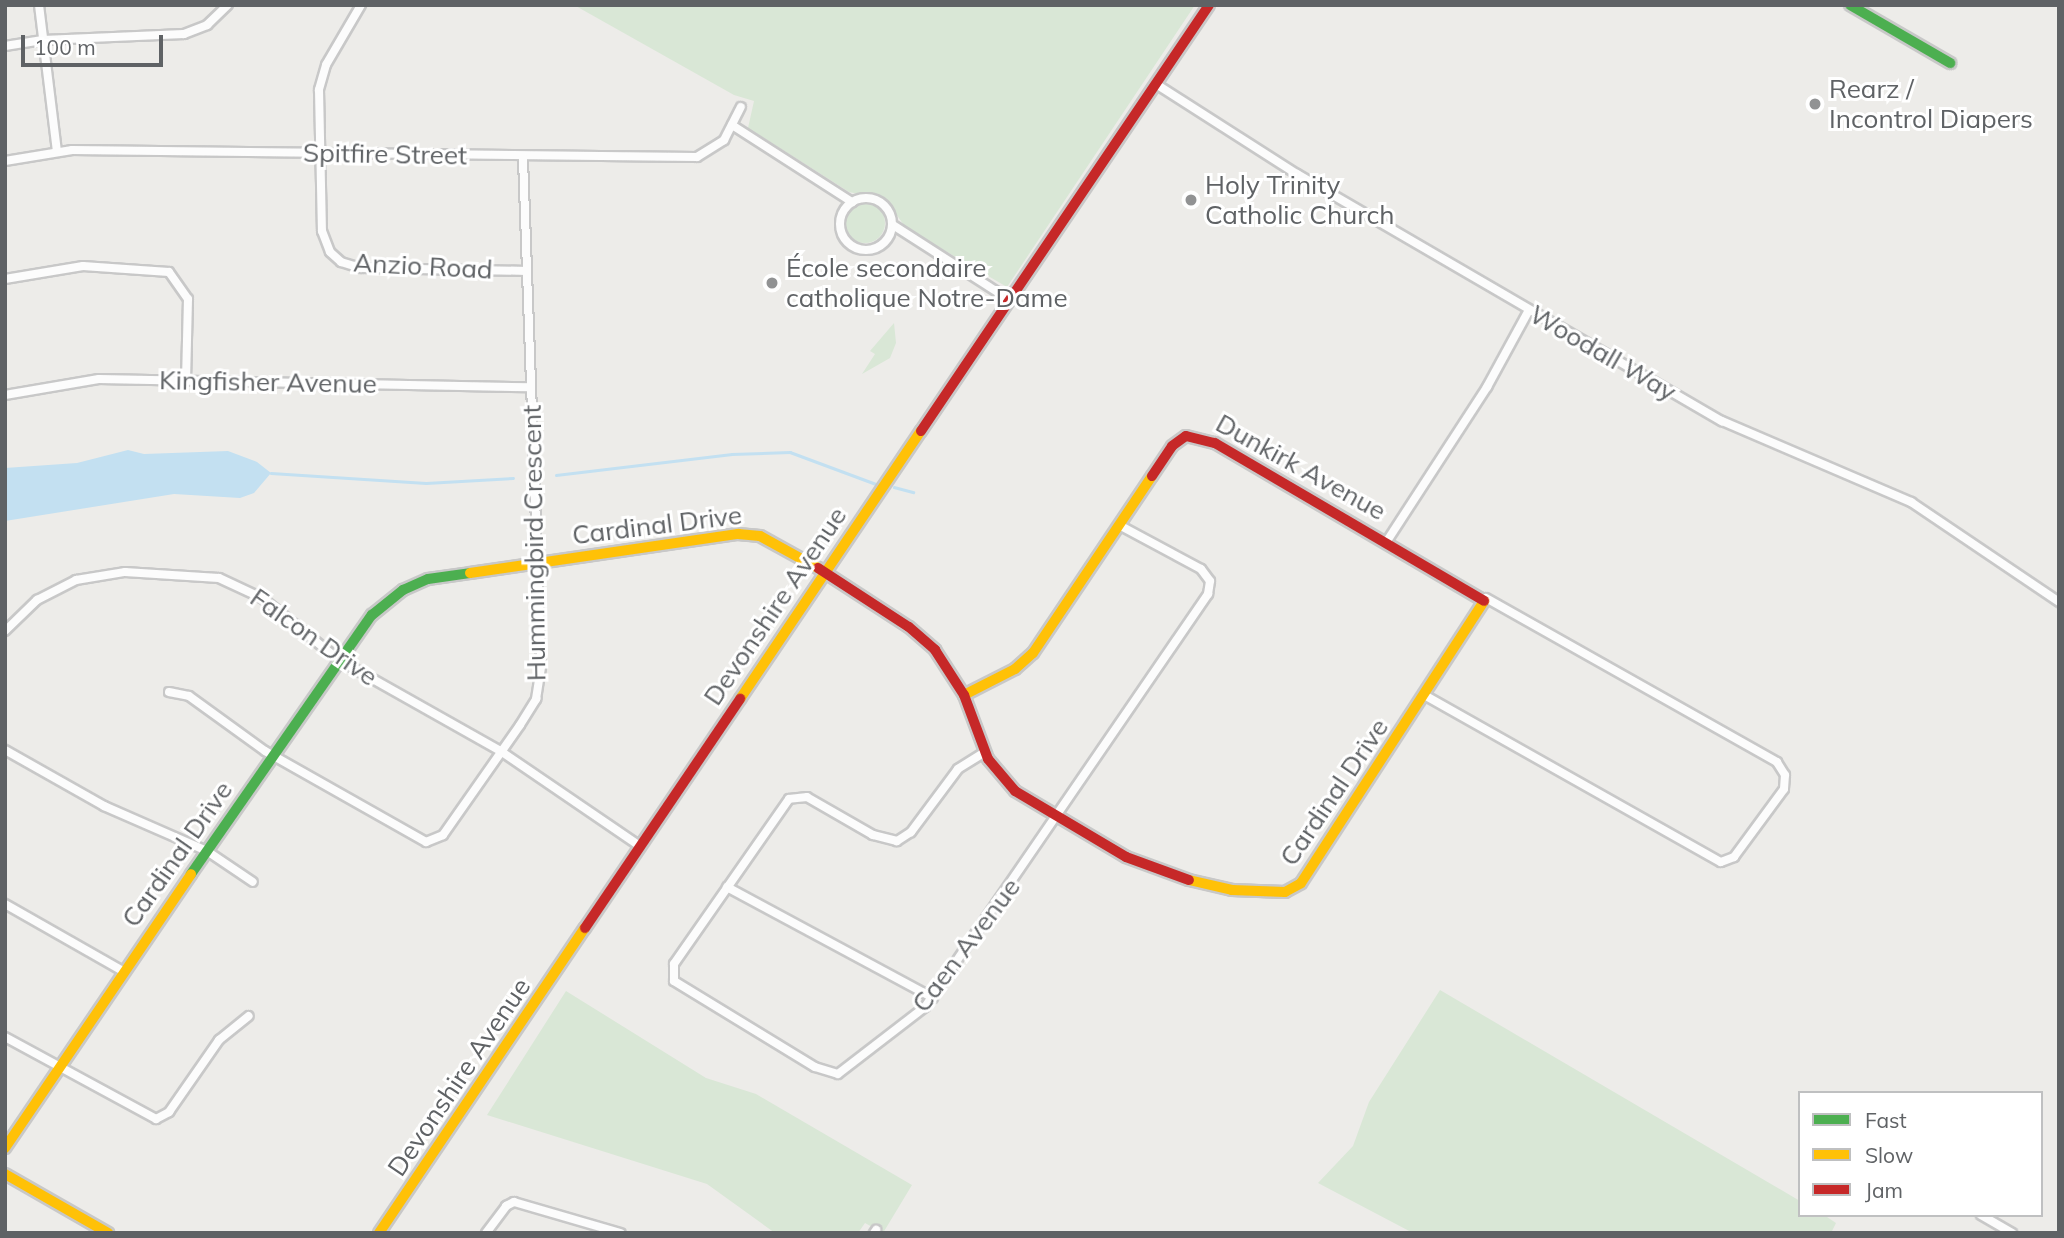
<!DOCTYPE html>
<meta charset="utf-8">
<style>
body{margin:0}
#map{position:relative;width:2064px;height:1238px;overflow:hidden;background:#edece9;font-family:Mulish,sans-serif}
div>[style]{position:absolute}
.green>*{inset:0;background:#d9e7d6}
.round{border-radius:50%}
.water>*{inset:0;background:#c3e0f1}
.stream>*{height:2.5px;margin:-1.25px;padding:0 1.25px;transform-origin:1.25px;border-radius:1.25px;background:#c3e0f1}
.roads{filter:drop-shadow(2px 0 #c8c8c8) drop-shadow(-2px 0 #c8c8c8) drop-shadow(0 2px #c8c8c8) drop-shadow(0 -2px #c8c8c8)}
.street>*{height:8px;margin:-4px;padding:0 4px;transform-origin:4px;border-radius:4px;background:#fcfcfc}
.street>.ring{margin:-4px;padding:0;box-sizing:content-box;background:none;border:8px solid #fcfcfc;border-radius:50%}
.fast>*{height:10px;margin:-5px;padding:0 5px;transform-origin:5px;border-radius:5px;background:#4caf50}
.slow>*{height:10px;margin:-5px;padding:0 5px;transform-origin:5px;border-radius:5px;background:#ffc107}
.jam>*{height:10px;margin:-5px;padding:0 5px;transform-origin:5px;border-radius:5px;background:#c62828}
.dots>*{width:19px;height:19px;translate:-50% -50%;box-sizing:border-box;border:4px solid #fff;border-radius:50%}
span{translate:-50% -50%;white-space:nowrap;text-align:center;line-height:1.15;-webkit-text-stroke:6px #fff;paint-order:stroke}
.poi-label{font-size:26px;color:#5f6265}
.left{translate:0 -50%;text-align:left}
.street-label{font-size:26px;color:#5f6265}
.frame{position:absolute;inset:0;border:7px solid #5f6265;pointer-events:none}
.legend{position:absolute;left:1798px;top:1091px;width:245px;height:126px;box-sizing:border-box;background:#fff;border:2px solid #bfc0c1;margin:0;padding:9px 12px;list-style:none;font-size:21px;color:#5f6265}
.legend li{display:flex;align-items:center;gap:14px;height:35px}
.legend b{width:35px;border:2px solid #bfc0c1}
.scale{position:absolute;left:21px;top:35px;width:142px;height:32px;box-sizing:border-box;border:4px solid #5f6265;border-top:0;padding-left:9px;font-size:21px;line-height:24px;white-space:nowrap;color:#5f6265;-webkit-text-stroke:5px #fff;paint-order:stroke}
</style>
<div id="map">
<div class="green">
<i style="clip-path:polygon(574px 5px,1195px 5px,1007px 287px,906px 228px,886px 200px,849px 192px,748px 128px,754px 101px,734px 95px)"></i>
<i class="round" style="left:845px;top:203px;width:40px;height:40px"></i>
<i style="clip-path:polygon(894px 323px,896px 343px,890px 358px,862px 374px,875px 354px,870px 351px)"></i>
<i style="clip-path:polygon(1440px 990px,1800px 1201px,1800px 1215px,1824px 1215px,1836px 1223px,1831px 1233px,1413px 1233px,1318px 1183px,1353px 1146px,1369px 1102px)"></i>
<i style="clip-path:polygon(566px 991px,706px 1078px,756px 1094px,912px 1185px,883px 1233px,865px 1223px,858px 1233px,775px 1233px,707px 1184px,487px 1115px)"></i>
</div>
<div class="water">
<i style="clip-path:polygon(128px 450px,144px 454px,228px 451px,257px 462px,271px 473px,254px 493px,240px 498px,174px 494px,5px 521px,5px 468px,77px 463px)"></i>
</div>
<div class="stream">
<i style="left:271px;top:473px;width:155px;rotate:3.7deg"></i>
<i style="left:426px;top:483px;width:87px;rotate:-3.3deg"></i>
<i style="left:556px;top:475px;width:177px;rotate:-6.8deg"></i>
<i style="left:732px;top:454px;width:58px;rotate:-2deg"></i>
<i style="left:790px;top:452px;width:92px;rotate:20.4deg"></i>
<i style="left:894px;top:487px;width:20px;rotate:15deg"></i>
</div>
<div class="roads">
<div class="street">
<i style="left:39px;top:5px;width:148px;rotate:83deg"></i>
<i style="left:361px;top:5px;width:69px;rotate:120.3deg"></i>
<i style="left:326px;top:65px;width:26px;rotate:106deg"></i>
<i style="left:319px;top:90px;width:141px;rotate:88.8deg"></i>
<i style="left:322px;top:231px;width:22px;rotate:69deg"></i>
<i style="left:330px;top:252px;width:15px;rotate:42deg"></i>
<i style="left:341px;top:262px;width:21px;rotate:17deg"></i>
<i style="left:361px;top:268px;width:166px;rotate:1deg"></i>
<i style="left:5px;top:46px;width:38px;rotate:-9deg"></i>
<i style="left:43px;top:40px;width:141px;rotate:-2.4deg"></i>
<i style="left:184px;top:34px;width:25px;rotate:-21deg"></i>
<i style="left:207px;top:25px;width:29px;rotate:-44deg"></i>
<i style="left:1156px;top:84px;width:167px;rotate:32.6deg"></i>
<i style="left:1297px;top:174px;width:492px;rotate:30.2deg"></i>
<i style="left:1722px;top:421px;width:206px;rotate:23.2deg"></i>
<i style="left:1911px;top:502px;width:179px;rotate:34deg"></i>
<i style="left:732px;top:125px;width:143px;rotate:32.7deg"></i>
<i style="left:5px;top:161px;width:68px;rotate:-9.3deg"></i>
<i style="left:72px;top:150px;width:625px;rotate:0.64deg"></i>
<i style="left:697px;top:157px;width:32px;rotate:-32deg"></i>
<i style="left:724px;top:140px;width:37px;rotate:-63deg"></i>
<i class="ring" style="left:840px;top:198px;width:44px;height:44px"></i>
<i style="left:893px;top:225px;width:139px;rotate:32.7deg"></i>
<i style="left:5px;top:279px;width:79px;rotate:-9.5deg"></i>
<i style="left:83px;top:266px;width:86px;rotate:4deg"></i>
<i style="left:169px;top:272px;width:33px;rotate:55deg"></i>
<i style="left:188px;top:299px;width:82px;rotate:91.4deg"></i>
<i style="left:5px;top:395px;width:95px;rotate:-9.7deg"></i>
<i style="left:99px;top:379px;width:432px;rotate:1.1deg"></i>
<i style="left:1387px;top:541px;width:184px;rotate:-57deg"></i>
<i style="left:1487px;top:387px;width:88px;rotate:-61.4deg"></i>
<i style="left:5px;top:631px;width:45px;rotate:-44.1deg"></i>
<i style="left:37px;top:600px;width:44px;rotate:-27.1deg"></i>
<i style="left:76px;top:580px;width:50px;rotate:-9.3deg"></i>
<i style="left:125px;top:572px;width:94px;rotate:3.7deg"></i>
<i style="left:219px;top:578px;width:47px;rotate:24.9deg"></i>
<i style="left:262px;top:598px;width:99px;rotate:38.8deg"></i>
<i style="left:339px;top:660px;width:187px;rotate:29.4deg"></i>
<i style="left:502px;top:752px;width:167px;rotate:34.3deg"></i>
<i style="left:169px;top:692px;width:20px;rotate:11deg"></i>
<i style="left:189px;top:696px;width:94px;rotate:35.9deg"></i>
<i style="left:265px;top:751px;width:185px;rotate:29.5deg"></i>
<i style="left:426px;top:842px;width:18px;rotate:-22deg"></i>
<i style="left:443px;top:835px;width:134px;rotate:-55deg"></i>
<i style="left:520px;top:725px;width:31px;rotate:-58deg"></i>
<i style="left:536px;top:699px;width:33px;rotate:-81deg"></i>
<i style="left:541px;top:666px;width:509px;rotate:-92.03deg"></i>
<i style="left:1426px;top:696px;width:338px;rotate:29.4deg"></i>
<i style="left:1721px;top:862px;width:14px;rotate:-21deg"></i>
<i style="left:1734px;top:857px;width:84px;rotate:-53.7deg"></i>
<i style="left:1784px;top:789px;width:14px;rotate:-86deg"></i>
<i style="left:1785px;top:775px;width:15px;rotate:-122deg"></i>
<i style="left:1777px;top:762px;width:334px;rotate:-150.6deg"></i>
<i style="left:5px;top:750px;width:114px;rotate:29.5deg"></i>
<i style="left:104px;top:806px;width:112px;rotate:23.6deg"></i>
<i style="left:207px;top:851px;width:55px;rotate:34deg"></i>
<i style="left:985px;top:752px;width:32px;rotate:148deg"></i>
<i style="left:958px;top:769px;width:79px;rotate:126.7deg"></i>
<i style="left:911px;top:832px;width:17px;rotate:147deg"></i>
<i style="left:897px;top:841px;width:25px;rotate:-166deg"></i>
<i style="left:873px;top:835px;width:76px;rotate:-150.1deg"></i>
<i style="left:807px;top:797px;width:18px;rotate:174deg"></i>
<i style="left:789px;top:799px;width:201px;rotate:124.9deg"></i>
<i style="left:674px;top:964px;width:17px;rotate:90deg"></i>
<i style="left:674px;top:981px;width:165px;rotate:31.4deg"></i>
<i style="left:815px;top:1067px;width:24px;rotate:17deg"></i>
<i style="left:838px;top:1074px;width:110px;rotate:-37.6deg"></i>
<i style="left:925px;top:1007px;width:501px;rotate:-55.58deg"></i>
<i style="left:1208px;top:594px;width:13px;rotate:-81deg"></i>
<i style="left:1210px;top:581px;width:15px;rotate:-127deg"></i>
<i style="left:1201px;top:569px;width:93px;rotate:-151.8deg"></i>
<i style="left:727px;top:887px;width:234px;rotate:28.3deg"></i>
<i style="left:5px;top:904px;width:136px;rotate:29.6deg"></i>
<i style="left:5px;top:1037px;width:172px;rotate:28.5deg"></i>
<i style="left:156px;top:1119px;width:15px;rotate:-28deg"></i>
<i style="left:169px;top:1112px;width:88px;rotate:-55.2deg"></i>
<i style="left:219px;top:1040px;width:38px;rotate:-39deg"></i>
<i style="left:1981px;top:1215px;width:36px;rotate:30deg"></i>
<i style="left:486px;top:1233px;width:34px;rotate:-53deg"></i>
<i style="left:506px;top:1206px;width:9px;rotate:-27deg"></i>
<i style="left:514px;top:1202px;width:111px;rotate:16.2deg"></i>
<i style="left:874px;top:1233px;width:4px;rotate:-56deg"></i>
</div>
<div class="fast">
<i style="left:1850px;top:5px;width:116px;rotate:30.1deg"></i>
<i style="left:191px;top:874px;width:316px;rotate:-55.1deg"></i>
<i style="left:372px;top:615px;width:40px;rotate:-39deg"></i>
<i style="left:403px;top:590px;width:27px;rotate:-24deg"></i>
<i style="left:428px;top:579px;width:42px;rotate:-8.1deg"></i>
</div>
<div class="slow">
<i style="left:470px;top:573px;width:271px;rotate:-8.3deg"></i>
<i style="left:738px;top:534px;width:22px;rotate:5deg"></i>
<i style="left:760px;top:536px;width:66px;rotate:28.9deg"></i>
<i style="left:964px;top:695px;width:57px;rotate:-27deg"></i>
<i style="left:1015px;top:669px;width:24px;rotate:-42deg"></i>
<i style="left:1033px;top:653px;width:213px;rotate:-56.1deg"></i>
<i style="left:740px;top:699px;width:323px;rotate:-56deg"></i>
<i style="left:1189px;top:880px;width:44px;rotate:13.1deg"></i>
<i style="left:1232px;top:890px;width:53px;rotate:2.2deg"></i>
<i style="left:1285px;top:892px;width:18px;rotate:-29deg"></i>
<i style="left:1301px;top:883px;width:336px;rotate:-57deg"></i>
<i style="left:5px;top:1148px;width:331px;rotate:-55.8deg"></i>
<i style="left:5px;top:1174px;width:119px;rotate:29.8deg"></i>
<i style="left:379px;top:1233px;width:368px;rotate:-56deg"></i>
</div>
<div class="jam">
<i style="left:921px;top:431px;width:514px;rotate:-55.94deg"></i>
<i style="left:1152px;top:476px;width:36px;rotate:-56deg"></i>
<i style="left:1172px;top:446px;width:17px;rotate:-36deg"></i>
<i style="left:1186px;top:436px;width:30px;rotate:14deg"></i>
<i style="left:1215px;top:443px;width:312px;rotate:30.4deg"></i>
<i style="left:818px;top:568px;width:108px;rotate:33deg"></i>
<i style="left:909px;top:627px;width:35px;rotate:41deg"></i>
<i style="left:935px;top:650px;width:54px;rotate:57.2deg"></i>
<i style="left:964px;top:695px;width:68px;rotate:69.4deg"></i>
<i style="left:988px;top:759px;width:42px;rotate:49.8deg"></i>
<i style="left:1015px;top:791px;width:129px;rotate:30.7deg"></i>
<i style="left:1126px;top:857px;width:67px;rotate:20.1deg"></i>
<i style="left:585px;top:928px;width:277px;rotate:-55.9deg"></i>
</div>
</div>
<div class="dots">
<i style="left:1815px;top:104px;background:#919293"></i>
<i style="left:1191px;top:200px;background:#919293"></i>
<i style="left:772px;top:283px;background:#919293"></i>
</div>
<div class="poi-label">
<span class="left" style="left:1829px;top:104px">Rearz /<br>Incontrol Diapers</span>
<span class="left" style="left:1205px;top:200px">Holy Trinity<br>Catholic Church</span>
<span class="left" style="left:786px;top:283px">École secondaire<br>catholique Notre-Dame</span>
</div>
<div class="street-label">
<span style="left:385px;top:154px;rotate:1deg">Spitfire Street</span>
<span style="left:423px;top:266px;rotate:3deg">Anzio Road</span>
<span style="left:1603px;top:353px;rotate:30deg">Woodall Way</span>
<span style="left:268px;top:382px;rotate:1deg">Kingfisher Avenue</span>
<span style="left:1301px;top:467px;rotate:29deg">Dunkirk Avenue</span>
<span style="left:657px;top:525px;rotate:-7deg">Cardinal Drive</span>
<span style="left:534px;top:543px;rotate:-91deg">Hummingbird Crescent</span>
<span style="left:775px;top:606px;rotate:-56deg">Devonshire Avenue</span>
<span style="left:314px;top:637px;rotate:35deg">Falcon Drive</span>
<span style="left:1334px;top:792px;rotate:-56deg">Cardinal Drive</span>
<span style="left:177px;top:854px;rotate:-55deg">Cardinal Drive</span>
<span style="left:966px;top:945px;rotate:-53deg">Caen Avenue</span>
<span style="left:459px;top:1077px;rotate:-56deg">Devonshire Avenue</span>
</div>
<div class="frame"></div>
<ul class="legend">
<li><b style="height:9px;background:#4caf50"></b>Fast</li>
<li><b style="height:9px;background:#ffc107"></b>Slow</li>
<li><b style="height:9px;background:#c62828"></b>Jam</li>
</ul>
<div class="scale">100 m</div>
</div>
